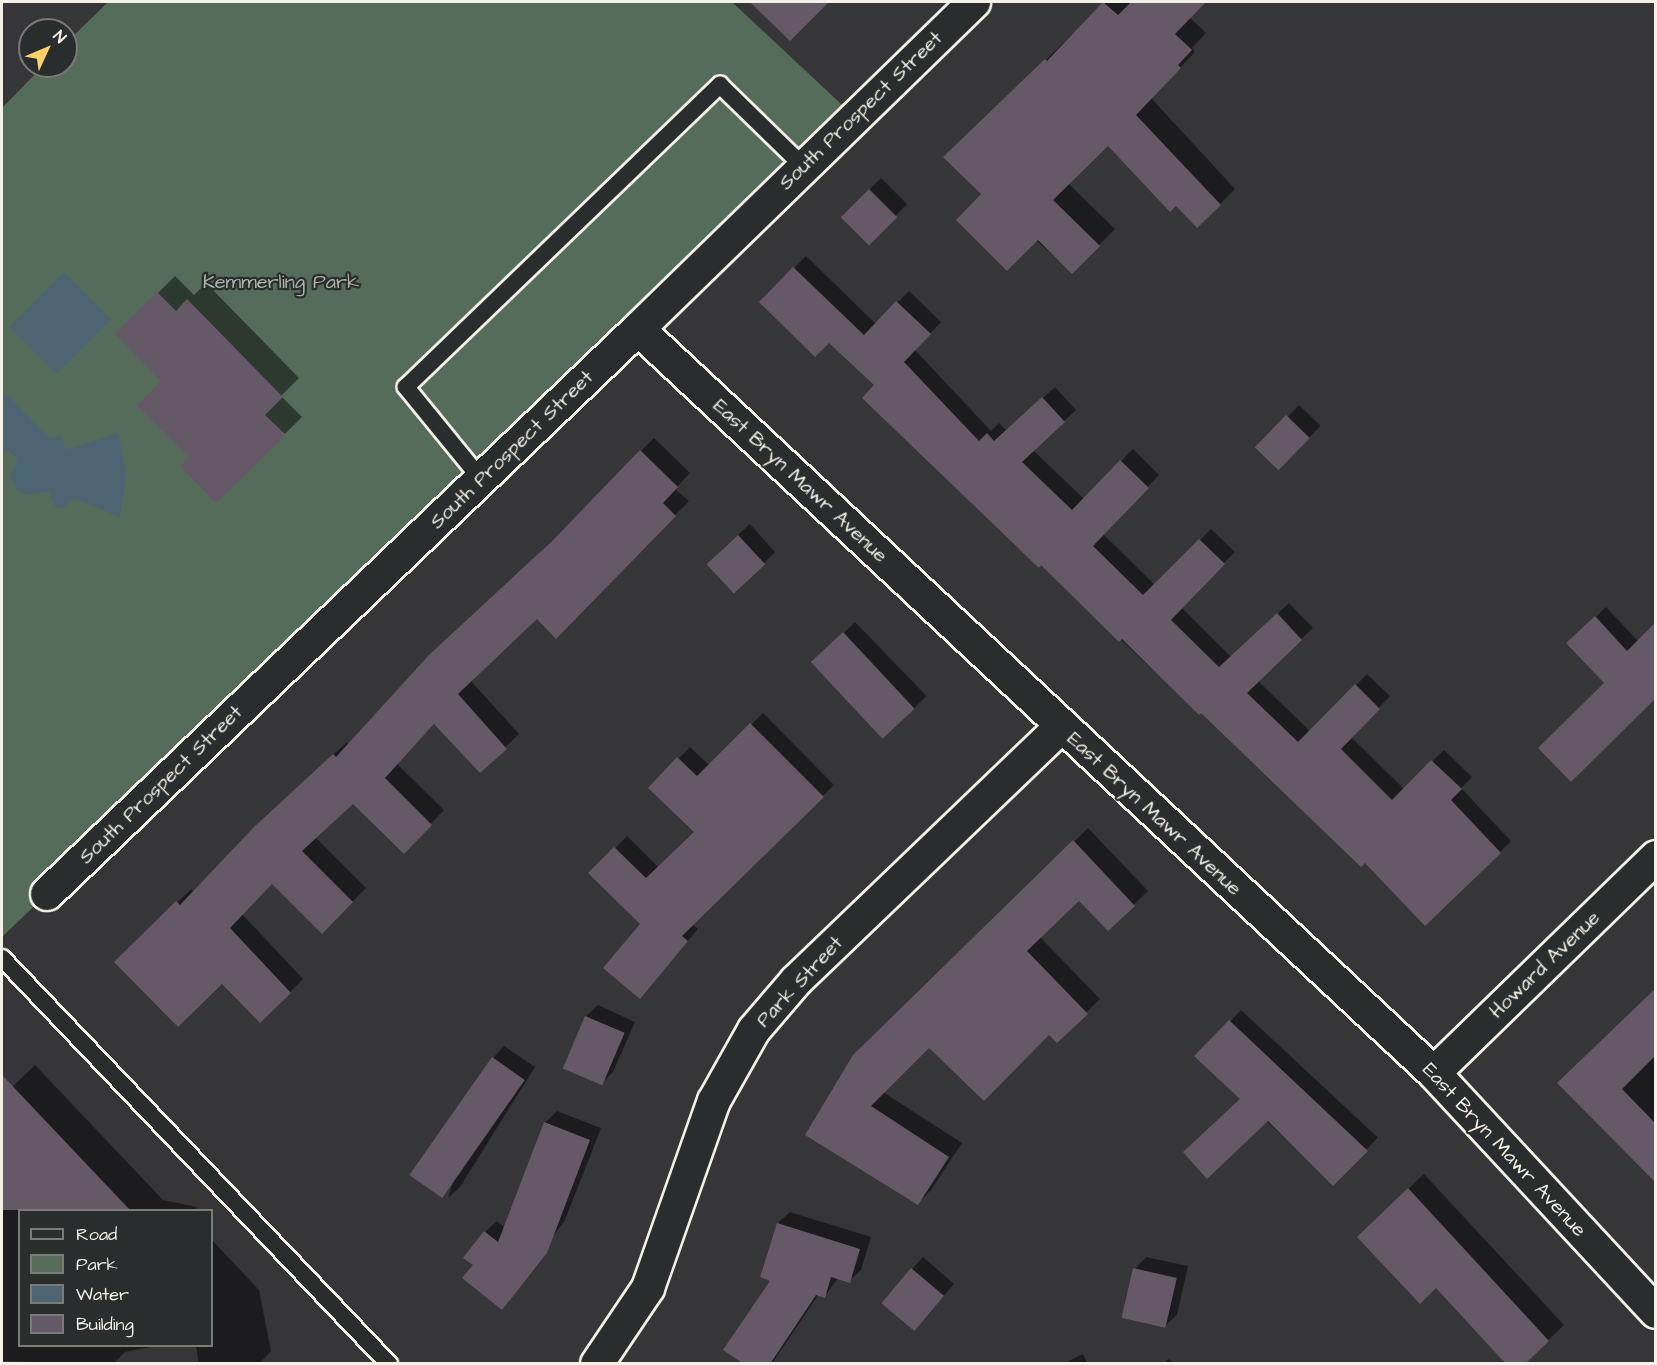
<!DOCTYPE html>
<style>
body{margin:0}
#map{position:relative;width:1657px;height:1365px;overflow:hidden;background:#363639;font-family:"Architects Daughter",sans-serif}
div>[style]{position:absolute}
.green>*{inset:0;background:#546c59}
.water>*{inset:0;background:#4d6472;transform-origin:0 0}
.shadow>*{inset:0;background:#0007;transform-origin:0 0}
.building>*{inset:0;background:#665967;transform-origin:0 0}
.roads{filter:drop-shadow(2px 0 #f4f1e8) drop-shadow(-2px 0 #f4f1e8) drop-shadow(0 2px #f4f1e8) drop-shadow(0 -2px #f4f1e8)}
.service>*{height:16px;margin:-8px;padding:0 8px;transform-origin:8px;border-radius:8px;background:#2a2d2e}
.minor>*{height:32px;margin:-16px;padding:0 16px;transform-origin:16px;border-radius:16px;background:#2a2d2e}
span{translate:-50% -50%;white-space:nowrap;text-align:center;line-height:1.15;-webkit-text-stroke:4.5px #2a2d2e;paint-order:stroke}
.street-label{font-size:20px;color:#f4f1e8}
.park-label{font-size:20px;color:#acb5a8}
.frame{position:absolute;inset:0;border:3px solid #f4f1e8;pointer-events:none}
.legend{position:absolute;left:18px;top:1209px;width:195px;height:138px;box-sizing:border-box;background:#2a2d2e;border:2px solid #7b7b78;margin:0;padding:8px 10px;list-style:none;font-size:18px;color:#f4f1e8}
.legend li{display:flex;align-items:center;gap:12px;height:30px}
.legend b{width:30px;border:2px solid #7b7b78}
.north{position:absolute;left:18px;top:18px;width:60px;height:60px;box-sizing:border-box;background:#2a2d2e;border:2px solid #7b7b78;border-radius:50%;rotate:46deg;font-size:16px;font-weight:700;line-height:24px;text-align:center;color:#f4f1e8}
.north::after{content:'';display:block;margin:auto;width:21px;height:27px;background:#ffd166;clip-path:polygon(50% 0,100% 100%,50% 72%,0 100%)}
</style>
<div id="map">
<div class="green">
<i style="clip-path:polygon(108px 2px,732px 2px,855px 117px,2px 937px,2px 108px,43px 66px,66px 66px,66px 43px)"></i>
</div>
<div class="water">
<i style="left:64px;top:273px;width:66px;height:77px;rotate:45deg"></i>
<i style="clip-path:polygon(2px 390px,50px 439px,60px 434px,66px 450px,118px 433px,126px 474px,120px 517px,74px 498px,63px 508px,55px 506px,49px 491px,26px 495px,17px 490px,10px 475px,18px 460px,8px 449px,2px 455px)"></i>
</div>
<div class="shadow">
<i style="clip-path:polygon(752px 2px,827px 2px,790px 39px)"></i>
<i style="clip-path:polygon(1106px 2px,1204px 2px,1189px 17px,1206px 33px,1192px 48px,1195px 52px,1151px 98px,1235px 189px,1220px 204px,1176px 204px,1108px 144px,1068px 183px,1115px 229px,1072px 272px,983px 194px,961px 141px)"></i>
<i style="left:881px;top:178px;width:37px;height:54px;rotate:45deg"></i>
<i style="clip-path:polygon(806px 256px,876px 324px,909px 291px,941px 322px,915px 350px,991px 431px,999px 423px,1007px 431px,1055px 387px,1076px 410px,1033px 450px,1084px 499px,1133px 449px,1159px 475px,1103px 534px,1155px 585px,1211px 529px,1235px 552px,1181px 607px,1231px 657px,1289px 603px,1313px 628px,1257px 680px,1311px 732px,1367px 674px,1390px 696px,1351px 737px,1404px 789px,1444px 750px,1472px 777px,1461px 788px,1511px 841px,1500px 852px,1365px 861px,1201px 710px,1199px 713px,864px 398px,876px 385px,829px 341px,761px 302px)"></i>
<i style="clip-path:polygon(175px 276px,194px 295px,206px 283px,299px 378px,281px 396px,302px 417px,216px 501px,191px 458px,163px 381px,117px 334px)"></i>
<i style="left:1299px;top:405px;width:30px;height:60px;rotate:44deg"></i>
<i style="clip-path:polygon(654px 438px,690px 473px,675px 489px,689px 501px,556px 637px,537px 616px,470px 680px,519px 734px,480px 771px,435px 723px,397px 764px,444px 810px,404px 852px,353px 802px,315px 837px,366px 888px,322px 932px,272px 882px,242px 914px,303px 979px,290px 992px,260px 1021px,222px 981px,117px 962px,191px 889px,194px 892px,269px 813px,347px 742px,349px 744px)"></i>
<i style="clip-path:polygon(750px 524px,775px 552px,764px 563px,719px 552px)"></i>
<i style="clip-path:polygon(1606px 607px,1638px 641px,1606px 683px,1579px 633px)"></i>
<i style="left:855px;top:622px;width:103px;height:58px;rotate:46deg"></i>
<i style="clip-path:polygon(763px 713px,834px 785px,692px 924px,698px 929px,640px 997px,642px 923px,591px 873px,627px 836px,659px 868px,696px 832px,650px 788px,690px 747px,710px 766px)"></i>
<i style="clip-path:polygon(1088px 828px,1148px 891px,1108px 929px,1079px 899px,1039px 936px,1100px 999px,1057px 1041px,1050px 1033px,929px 1046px,883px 1092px,962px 1143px,931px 1190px,917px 1204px,807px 1134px,854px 1056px)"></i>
<i style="clip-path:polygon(1656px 990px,1656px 1159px,1559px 1083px)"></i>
<i style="clip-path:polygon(598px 1005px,635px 1022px,613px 1072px,601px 1084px,566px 1068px,586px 1016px)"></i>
<i style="left:1241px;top:1010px;width:187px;height:64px;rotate:43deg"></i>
<i style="clip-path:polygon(504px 1046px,535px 1067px,460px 1187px,448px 1198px,493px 1058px)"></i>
<i style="clip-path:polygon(35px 1065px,163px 1200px,197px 1207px,196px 1210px,20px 1210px,20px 1346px,156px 1346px,125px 1352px,113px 1364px,2px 1361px,2px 1097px)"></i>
<i style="clip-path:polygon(557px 1111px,601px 1128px,565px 1220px,544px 1249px,548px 1252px,502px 1308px,475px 1264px,485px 1232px,497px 1221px,505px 1228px,545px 1123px)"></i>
<i style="clip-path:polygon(1424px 1174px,1564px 1325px,1523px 1364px,1374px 1221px)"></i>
<i style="clip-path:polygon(790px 1212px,871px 1237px,861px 1270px,849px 1281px,838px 1278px,825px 1296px,819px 1294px,773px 1362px,746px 1364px,773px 1280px,778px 1223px)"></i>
<i style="clip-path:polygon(212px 1240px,259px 1290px,271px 1351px,259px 1364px,199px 1364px,196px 1346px,212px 1346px)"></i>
<i style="clip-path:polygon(923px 1257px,954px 1284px,914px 1329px,912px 1269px)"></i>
<i style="clip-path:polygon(1146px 1257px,1188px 1266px,1177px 1315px,1165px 1326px,1135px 1269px)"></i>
<i style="clip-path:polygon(1083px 1354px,1088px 1364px,1063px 1364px)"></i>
<i style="clip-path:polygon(1168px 1359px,1177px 1364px,1164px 1364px)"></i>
</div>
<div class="building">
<i style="clip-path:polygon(750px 2px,829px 2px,790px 41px)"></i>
<i style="clip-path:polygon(1103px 2px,1118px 15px,1131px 2px,1206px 2px,1175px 34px,1192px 50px,1178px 65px,1181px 68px,1136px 115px,1221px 205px,1197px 228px,1176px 206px,1170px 212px,1108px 146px,1053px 200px,1100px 246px,1072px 274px,1038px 240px,1007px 271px,956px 220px,981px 194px,943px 157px,1045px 59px,1047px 61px)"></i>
<i style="left:869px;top:189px;width:40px;height:40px;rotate:45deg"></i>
<i style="clip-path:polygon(793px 267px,864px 335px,896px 301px,931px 334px,904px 362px,979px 441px,987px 433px,994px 441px,1042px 397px,1065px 422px,1022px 462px,1072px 510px,1120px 460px,1149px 488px,1093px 546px,1143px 595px,1199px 539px,1225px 564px,1171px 620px,1219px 667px,1277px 613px,1302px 640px,1247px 693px,1298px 742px,1355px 684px,1380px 709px,1341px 749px,1392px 800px,1431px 760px,1462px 789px,1451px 800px,1501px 853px,1425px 926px,1365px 863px,1361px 867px,1201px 713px,1199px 715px,1122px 639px,1119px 642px,1041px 565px,1039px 568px,862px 398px,874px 385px,829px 343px,815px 357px,759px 302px)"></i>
<i style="clip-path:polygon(157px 292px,176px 311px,187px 299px,283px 397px,265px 415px,286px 435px,216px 503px,180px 466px,189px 458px,137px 405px,161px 381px,115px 334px)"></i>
<i style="left:1286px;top:415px;width:33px;height:45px;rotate:44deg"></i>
<i style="clip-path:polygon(640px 450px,678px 487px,663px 503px,676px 516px,556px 639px,537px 619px,458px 694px,507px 749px,480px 773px,434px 724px,385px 778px,432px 825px,404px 854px,353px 804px,302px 851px,353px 902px,322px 934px,272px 884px,230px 928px,291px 993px,260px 1023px,222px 984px,178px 1027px,114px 962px,176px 901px,180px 905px,254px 827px,333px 754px,336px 757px,429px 655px,552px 541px)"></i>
<i style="left:738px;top:535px;width:40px;height:43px;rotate:47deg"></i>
<i style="clip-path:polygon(1595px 616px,1627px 651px,1656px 622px,1656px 698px,1571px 782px,1538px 748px,1604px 683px,1566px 643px)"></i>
<i style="left:843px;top:632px;width:105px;height:44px;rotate:47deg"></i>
<i style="clip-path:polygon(750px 723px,824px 797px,682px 936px,688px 941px,640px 999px,603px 968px,640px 924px,588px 873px,614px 847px,646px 878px,694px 832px,648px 788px,677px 757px,697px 776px)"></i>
<i style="clip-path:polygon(1073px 840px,1135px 906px,1108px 931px,1079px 901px,1027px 951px,1088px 1014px,1057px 1043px,1049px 1035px,984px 1101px,929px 1048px,871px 1106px,949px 1157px,918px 1205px,805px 1135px,853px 1055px)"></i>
<i style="clip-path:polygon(1656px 988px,1656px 1055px,1622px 1089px,1656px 1124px,1656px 1183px,1557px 1083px)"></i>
<i style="left:585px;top:1016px;width:43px;height:57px;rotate:23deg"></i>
<i style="clip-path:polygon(1229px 1020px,1368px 1151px,1333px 1186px,1268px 1121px,1207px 1179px,1183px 1152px,1240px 1099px,1194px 1056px)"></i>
<i style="left:492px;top:1057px;width:40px;height:144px;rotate:35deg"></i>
<i style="clip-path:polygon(2px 1075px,130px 1210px,2px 1210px)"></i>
<i style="clip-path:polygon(544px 1122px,590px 1140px,547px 1253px,502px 1310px,462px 1278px,473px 1265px,463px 1258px,484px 1231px,498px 1242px)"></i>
<i style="clip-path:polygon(1408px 1188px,1549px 1341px,1525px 1364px,1506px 1364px,1436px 1288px,1420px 1304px,1357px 1237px)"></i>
<i style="clip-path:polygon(777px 1223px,860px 1249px,850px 1283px,831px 1277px,825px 1298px,816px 1295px,770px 1364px,744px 1364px,723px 1350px,770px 1281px,760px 1277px)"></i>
<i style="left:911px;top:1268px;width:43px;height:46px;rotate:40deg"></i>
<i style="left:1133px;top:1268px;width:45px;height:51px;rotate:13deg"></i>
</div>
<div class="roads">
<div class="service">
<i style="left:481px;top:479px;width:119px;rotate:-129.2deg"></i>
<i style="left:406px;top:387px;width:436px;rotate:-43.9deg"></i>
<i style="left:720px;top:85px;width:117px;rotate:44.3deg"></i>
<i style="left:2px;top:958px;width:561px;rotate:46.37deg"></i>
</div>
<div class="minor">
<i style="left:638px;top:329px;width:1090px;rotate:43.07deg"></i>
<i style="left:1434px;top:1073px;width:326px;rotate:47.1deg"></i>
<i style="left:47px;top:894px;width:818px;rotate:-43.71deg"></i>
<i style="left:638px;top:329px;width:469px;rotate:-44.2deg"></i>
<i style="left:1434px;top:1073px;width:310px;rotate:-44.2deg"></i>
<i style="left:597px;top:1364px;width:92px;rotate:-56.1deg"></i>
<i style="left:648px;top:1288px;width:198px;rotate:-70.6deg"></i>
<i style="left:714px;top:1101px;width:81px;rotate:-60.6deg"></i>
<i style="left:754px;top:1030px;width:65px;rotate:-49.4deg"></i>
<i style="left:796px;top:981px;width:367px;rotate:-43.8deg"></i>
</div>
</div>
<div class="street-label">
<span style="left:861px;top:111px;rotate:-44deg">South Prospect Street</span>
<span style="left:512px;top:450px;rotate:-44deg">South Prospect Street</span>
<span style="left:800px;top:481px;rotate:43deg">East Bryn Mawr Avenue</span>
<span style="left:161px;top:785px;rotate:-44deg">South Prospect Street</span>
<span style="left:1154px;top:814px;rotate:43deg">East Bryn Mawr Avenue</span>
<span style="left:1545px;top:965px;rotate:-44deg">Howard Avenue</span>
<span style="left:800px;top:982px;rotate:-47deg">Park Street</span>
<span style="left:1504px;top:1150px;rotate:47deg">East Bryn Mawr Avenue</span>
</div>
<div class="park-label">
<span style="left:281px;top:282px">Kemmerling Park</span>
</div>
<div class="frame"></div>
<ul class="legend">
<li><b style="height:8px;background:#2a2d2e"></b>Road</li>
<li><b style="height:16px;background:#546c59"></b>Park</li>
<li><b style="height:16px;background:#4d6472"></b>Water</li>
<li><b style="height:16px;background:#665967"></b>Building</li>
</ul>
<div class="north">N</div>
</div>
